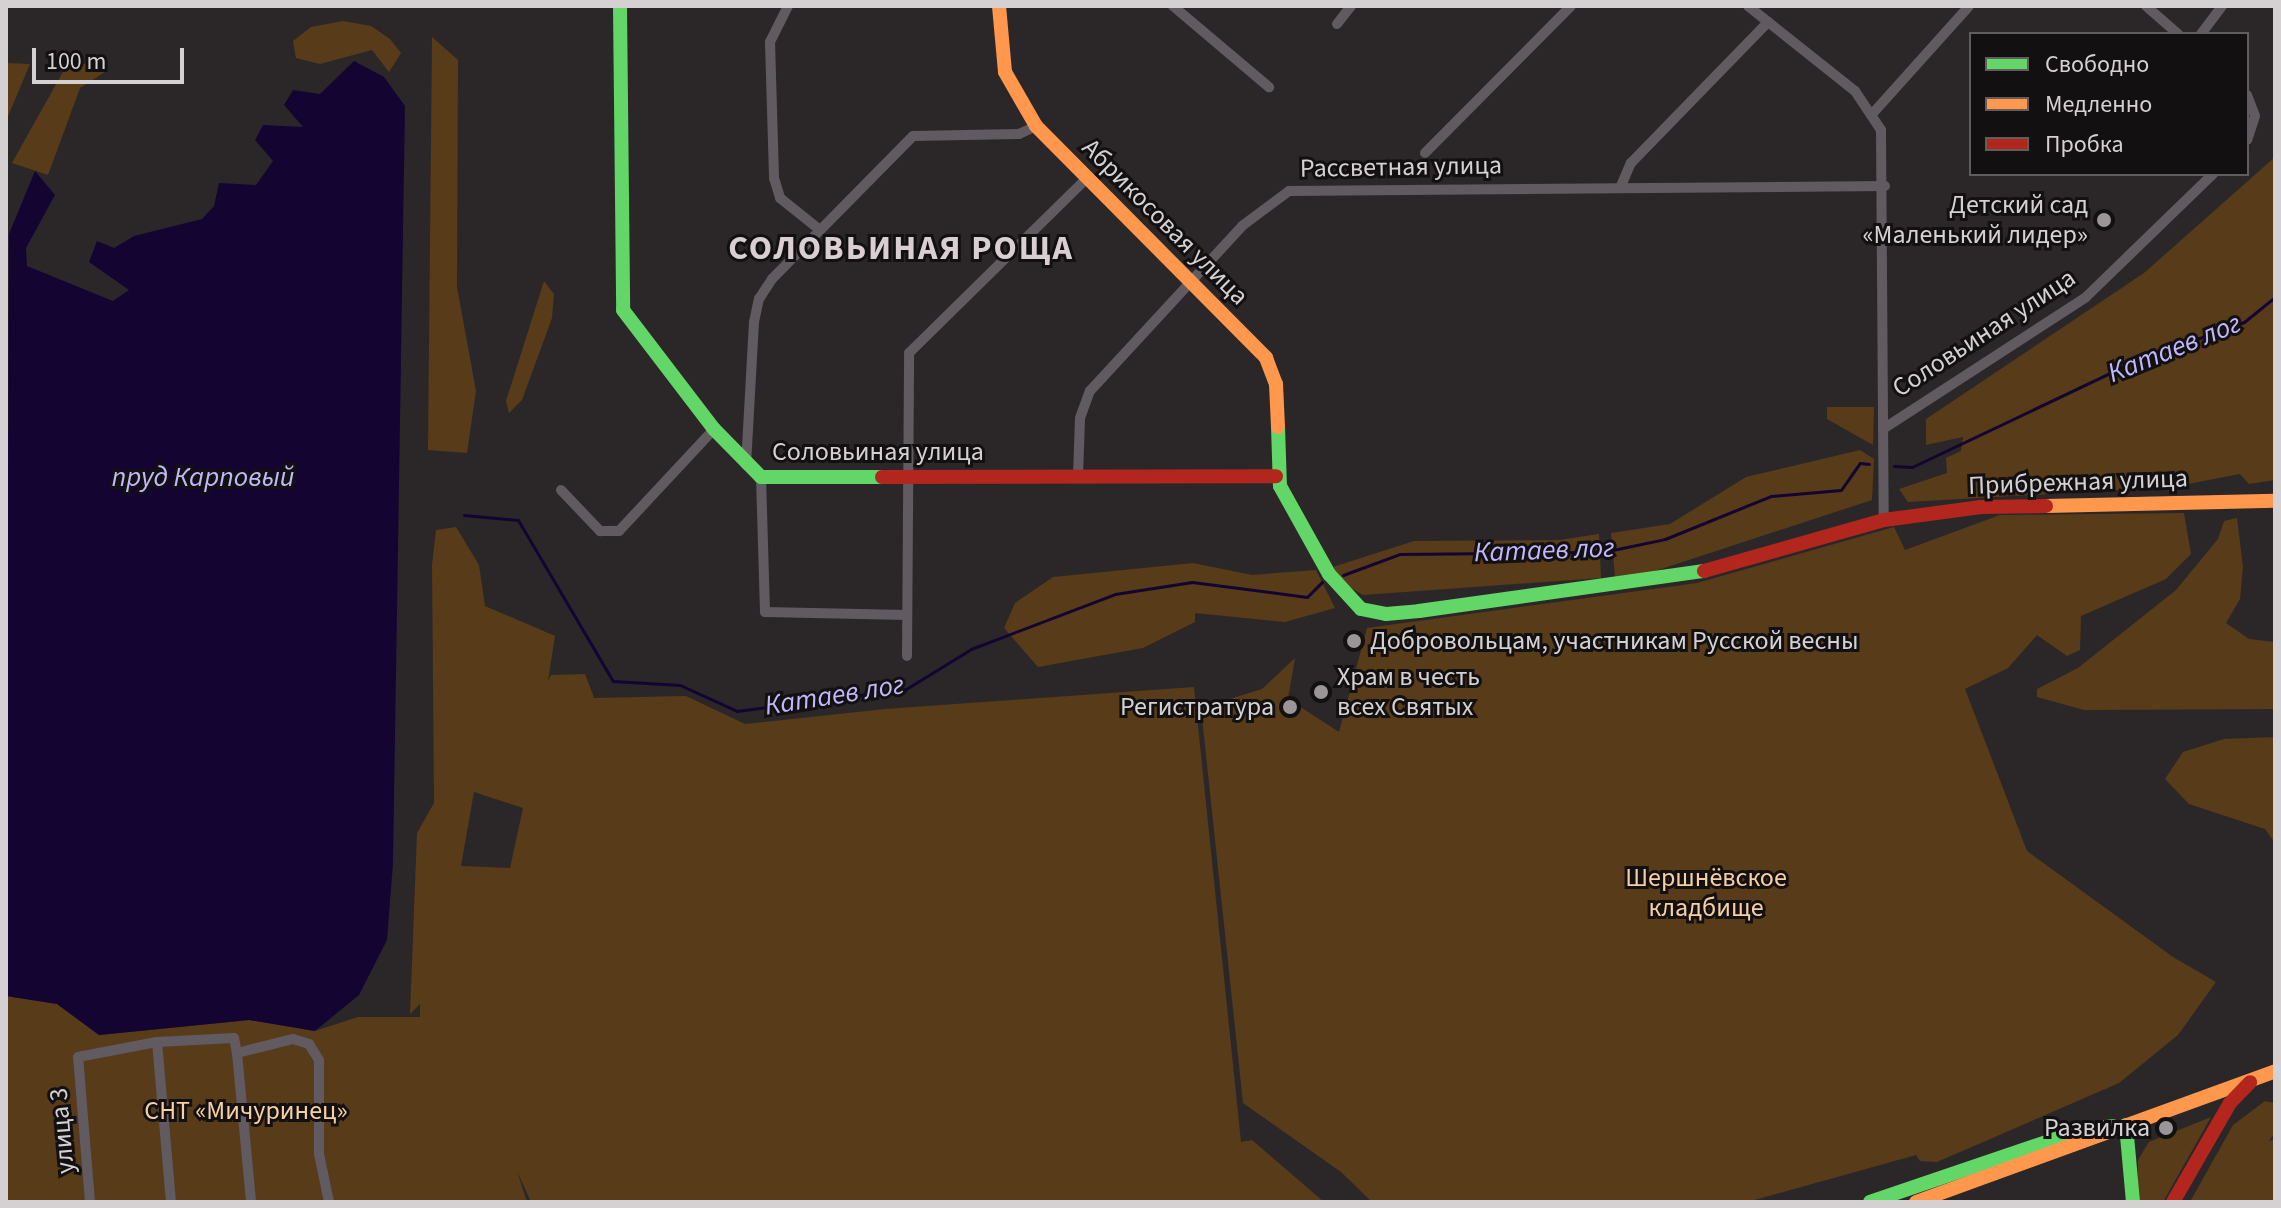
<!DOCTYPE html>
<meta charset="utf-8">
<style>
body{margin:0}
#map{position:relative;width:2281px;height:1208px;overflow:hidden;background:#2b2729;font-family:"Source Sans 3",sans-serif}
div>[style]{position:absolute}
.green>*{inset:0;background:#583b19}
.water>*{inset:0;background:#140432}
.stream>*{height:3px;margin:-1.5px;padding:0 1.5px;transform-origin:1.5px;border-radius:1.5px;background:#140432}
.street>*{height:10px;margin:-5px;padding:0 5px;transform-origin:5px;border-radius:5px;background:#615a60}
.fast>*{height:14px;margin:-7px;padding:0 7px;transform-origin:7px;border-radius:7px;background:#63d668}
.slow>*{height:14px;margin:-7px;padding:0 7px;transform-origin:7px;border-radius:7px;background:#ff974d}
.jam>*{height:14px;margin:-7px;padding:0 7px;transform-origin:7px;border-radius:7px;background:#b3261e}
.dots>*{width:22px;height:22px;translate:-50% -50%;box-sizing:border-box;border:4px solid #131011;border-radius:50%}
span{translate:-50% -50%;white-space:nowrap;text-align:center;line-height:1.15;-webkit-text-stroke:6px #131011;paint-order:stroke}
.street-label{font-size:26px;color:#d5d0d1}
.poi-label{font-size:26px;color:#d5d0d1}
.right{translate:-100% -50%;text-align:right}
.left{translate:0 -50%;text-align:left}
.park-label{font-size:26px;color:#f8cea2}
.water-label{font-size:28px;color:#c1b7fd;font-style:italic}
.district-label{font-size:34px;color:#d9ced1;font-weight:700;letter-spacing:2px}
.frame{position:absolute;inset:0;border:8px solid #d5d0d1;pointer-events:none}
.legend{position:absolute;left:1969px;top:32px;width:280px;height:144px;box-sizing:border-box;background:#131011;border:2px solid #615d5e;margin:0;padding:10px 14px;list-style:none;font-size:24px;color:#d5d0d1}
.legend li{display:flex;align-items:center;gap:16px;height:40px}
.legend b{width:40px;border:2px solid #615d5e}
.scale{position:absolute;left:32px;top:48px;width:152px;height:36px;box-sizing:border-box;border:4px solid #d5d0d1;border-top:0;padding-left:10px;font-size:24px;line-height:28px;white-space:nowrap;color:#d5d0d1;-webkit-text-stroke:6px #131011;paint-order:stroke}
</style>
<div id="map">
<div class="green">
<i style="clip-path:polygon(343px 21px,371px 26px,390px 39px,401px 53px,389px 72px,372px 50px,320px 64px,296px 58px,293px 41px,311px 27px)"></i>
<i style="clip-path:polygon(432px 37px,458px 60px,457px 287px,476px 391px,467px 453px,428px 450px)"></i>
<i style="clip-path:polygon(103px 58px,105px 72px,80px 88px,48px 175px,12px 163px,69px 61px,84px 64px)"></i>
<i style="clip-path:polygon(6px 63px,30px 64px,6px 121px)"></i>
<i style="clip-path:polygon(2275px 157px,2275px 480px,2249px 484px,2240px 474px,2172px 487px,1908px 502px,1899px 489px,1947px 473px,1946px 458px,1961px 451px,1963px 437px,1926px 445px,1926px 419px,2144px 273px)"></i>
<i style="clip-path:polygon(544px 281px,554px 294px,552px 318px,522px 400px,509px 413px,506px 401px)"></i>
<i style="clip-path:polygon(1827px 407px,1874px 407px,1873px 445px,1827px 419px)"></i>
<i style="clip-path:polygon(1860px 450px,1874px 459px,1872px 500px,1646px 574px,1615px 577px,1611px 533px,1670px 524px,1746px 477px)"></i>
<i style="clip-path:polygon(2184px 513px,2191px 554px,2166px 579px,2081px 616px,2080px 650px,2067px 656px,2037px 635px,2008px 668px,1965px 689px,2027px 851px,2173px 957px,2216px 982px,2178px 1035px,2119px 1083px,1937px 1162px,1920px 1161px,1916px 1155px,1747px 1202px,1372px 1202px,1341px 1172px,1243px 1103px,1201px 708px,1262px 689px,1295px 658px,1288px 699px,1339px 732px,1367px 628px,1697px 583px,1894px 527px,1905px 550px,2000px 515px)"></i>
<i style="clip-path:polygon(2237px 518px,2243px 567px,2240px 599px,2226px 623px,2249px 639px,2275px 642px,2275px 709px,2084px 710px,2037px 697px,2037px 689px,2078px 668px,2176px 590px,2218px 539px,2224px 521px)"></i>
<i style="clip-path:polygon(evenodd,456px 527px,479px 565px,485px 606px,555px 636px,548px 681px,551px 675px,585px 674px,594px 698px,686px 696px,745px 724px,885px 709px,1194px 687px,1241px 1142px,1252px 1140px,1324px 1202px,531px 1202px,517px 1171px,527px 1202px,6px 1202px,6px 996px,57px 1004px,99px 1035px,249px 1020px,315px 1031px,358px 1017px,420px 1017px,420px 1004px,410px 1014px,417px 833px,434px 803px,432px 565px,436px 530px,456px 527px,474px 792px,523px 808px,510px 868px,461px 866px,474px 792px)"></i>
<i style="clip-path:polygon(1599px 534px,1601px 578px,1363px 595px,1346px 585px,1333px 567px,1414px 541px,1559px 540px)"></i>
<i style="clip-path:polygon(1193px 563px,1252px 575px,1316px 570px,1335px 608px,1285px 622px,1195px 613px,1195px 622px,1143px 648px,1038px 667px,1004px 628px,1015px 603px,1053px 577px)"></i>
<i style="clip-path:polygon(2275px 737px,2275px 843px,2265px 829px,2189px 804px,2165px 779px,2183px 752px,2224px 739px)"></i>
<i style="clip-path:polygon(2265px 1101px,2275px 1103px,2275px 1132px,2269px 1141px,2275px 1139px,2275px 1202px,2190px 1202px,2233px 1125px)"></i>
<i style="clip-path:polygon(2211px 1117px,2163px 1202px,2138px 1202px,2138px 1160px,2149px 1142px)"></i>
</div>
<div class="water">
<i style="clip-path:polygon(354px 61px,384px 77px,405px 106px,393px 863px,387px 940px,359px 995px,315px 1031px,249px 1020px,99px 1035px,57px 1004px,6px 996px,9px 234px,35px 171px,55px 195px,26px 248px,27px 266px,113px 301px,129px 290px,89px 262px,97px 241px,114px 248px,134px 236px,202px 219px,214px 206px,219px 183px,256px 185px,273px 161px,255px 140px,263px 125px,303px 127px,284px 105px,293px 90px,320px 94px)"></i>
</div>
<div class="stream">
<i style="left:1894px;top:466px;width:18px;rotate:3deg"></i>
<i style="left:1912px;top:467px;width:245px;rotate:-25.4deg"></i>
<i style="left:2133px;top:362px;width:118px;rotate:-19.8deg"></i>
<i style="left:2244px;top:322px;width:40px;rotate:-39deg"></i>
<i style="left:464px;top:515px;width:54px;rotate:5.3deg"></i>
<i style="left:518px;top:520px;width:187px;rotate:59.5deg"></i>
<i style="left:613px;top:681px;width:67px;rotate:3.4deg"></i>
<i style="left:680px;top:685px;width:63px;rotate:24.5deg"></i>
<i style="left:737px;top:711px;width:170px;rotate:-7.4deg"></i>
<i style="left:906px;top:689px;width:76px;rotate:-31.6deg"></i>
<i style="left:971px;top:649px;width:154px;rotate:-20.9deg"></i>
<i style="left:1115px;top:594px;width:78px;rotate:-8.9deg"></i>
<i style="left:1192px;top:582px;width:116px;rotate:7.4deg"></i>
<i style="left:1307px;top:597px;width:21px;rotate:-45deg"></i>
<i style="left:1343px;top:575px;width:61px;rotate:-20.2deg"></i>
<i style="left:1400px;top:554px;width:203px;rotate:-0.6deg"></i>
<i style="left:1603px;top:552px;width:63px;rotate:-11.8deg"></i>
<i style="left:1665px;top:539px;width:114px;rotate:-22.1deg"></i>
<i style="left:1771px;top:496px;width:70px;rotate:-4.9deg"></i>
<i style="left:1841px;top:490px;width:33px;rotate:-55deg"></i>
<i style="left:1860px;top:463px;width:9px;rotate:6deg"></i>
</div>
<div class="street">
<i style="left:788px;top:6px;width:40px;rotate:116.6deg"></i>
<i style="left:770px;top:42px;width:136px;rotate:88.3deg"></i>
<i style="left:774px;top:178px;width:21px;rotate:73deg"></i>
<i style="left:780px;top:198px;width:51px;rotate:38.7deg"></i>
<i style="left:1173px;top:6px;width:126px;rotate:40.2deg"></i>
<i style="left:1748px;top:6px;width:137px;rotate:38.5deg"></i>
<i style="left:1855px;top:91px;width:47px;rotate:56.3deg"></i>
<i style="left:1881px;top:130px;width:390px;rotate:89.6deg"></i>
<i style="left:2146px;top:6px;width:43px;rotate:41.2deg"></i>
<i style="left:1337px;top:24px;width:23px;rotate:-52deg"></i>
<i style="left:2201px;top:34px;width:35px;rotate:-53deg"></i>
<i style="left:2247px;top:95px;width:22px;rotate:69deg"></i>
<i style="left:2255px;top:116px;width:25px;rotate:108deg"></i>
<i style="left:1874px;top:112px;width:142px;rotate:-48.1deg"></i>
<i style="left:1425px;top:153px;width:207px;rotate:-45.2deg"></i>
<i style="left:1621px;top:186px;width:25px;rotate:-67deg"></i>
<i style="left:1631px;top:163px;width:197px;rotate:-45.8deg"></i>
<i style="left:1883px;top:429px;width:242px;rotate:-33deg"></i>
<i style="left:2086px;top:297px;width:177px;rotate:-44.1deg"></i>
<i style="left:746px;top:465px;width:143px;rotate:-86.8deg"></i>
<i style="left:754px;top:322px;width:24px;rotate:-78deg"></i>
<i style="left:759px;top:299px;width:24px;rotate:-57deg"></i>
<i style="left:772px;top:279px;width:201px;rotate:-45.4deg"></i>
<i style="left:913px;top:136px;width:106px;rotate:-1.1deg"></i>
<i style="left:1019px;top:134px;width:19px;rotate:-25deg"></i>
<i style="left:1078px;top:476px;width:58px;rotate:-88deg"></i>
<i style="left:1080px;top:418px;width:29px;rotate:-70deg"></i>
<i style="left:1090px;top:391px;width:224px;rotate:-47.3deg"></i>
<i style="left:1242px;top:226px;width:59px;rotate:-36.7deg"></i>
<i style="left:1289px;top:191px;width:596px;rotate:-0.48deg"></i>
<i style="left:761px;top:477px;width:135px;rotate:88.3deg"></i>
<i style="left:765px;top:612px;width:142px;rotate:1.2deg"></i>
<i style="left:561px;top:490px;width:57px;rotate:46.4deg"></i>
<i style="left:600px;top:531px;width:19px"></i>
<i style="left:619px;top:531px;width:139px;rotate:-47deg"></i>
<i style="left:907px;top:656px;width:303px;rotate:-89.6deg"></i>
<i style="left:909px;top:353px;width:250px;rotate:-44.5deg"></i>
<i style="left:157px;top:1042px;width:161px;rotate:85deg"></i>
<i style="left:237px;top:1053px;width:150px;rotate:84.6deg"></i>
<i style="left:90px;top:1202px;width:145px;rotate:-94.7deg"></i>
<i style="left:78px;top:1057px;width:80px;rotate:-10.8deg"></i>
<i style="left:157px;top:1042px;width:77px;rotate:-3deg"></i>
<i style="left:234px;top:1038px;width:15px;rotate:79deg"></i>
<i style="left:237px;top:1053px;width:58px;rotate:-14deg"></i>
<i style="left:293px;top:1039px;width:17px;rotate:17deg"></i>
<i style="left:309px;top:1044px;width:19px;rotate:58deg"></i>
<i style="left:319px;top:1060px;width:94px;rotate:90deg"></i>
<i style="left:319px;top:1154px;width:49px;rotate:78.2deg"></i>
</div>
<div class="fast">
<i style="left:620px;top:6px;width:304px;rotate:89.4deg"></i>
<i style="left:623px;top:310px;width:150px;rotate:52.6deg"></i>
<i style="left:714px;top:429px;width:67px;rotate:45.6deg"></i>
<i style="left:761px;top:477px;width:121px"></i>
<i style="left:1278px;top:427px;width:59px;rotate:88.1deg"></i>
<i style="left:1280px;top:486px;width:101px;rotate:60.9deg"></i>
<i style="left:1329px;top:574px;width:47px;rotate:47.6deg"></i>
<i style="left:1361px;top:609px;width:25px;rotate:11deg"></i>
<i style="left:1386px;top:614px;width:33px;rotate:-5deg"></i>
<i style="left:1419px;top:611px;width:288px;rotate:-8deg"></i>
<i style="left:2126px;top:1125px;width:77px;rotate:84.8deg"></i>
<i style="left:1870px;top:1202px;width:224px;rotate:-18.8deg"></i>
<i style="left:2082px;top:1130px;width:31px;rotate:-7deg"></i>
</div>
<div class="slow">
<i style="left:999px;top:6px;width:66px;rotate:84.8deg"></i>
<i style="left:1005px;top:72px;width:62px;rotate:60.1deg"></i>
<i style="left:1036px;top:126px;width:327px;rotate:45.2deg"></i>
<i style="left:1266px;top:358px;width:28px;rotate:69deg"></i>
<i style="left:1276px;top:384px;width:43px;rotate:87.3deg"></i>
<i style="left:2046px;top:506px;width:229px;rotate:-1.3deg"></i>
<i style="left:1916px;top:1202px;width:382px;rotate:-20deg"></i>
</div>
<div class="jam">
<i style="left:882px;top:477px;width:394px;rotate:-0.1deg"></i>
<i style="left:1704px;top:571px;width:187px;rotate:-15.8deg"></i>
<i style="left:1884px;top:520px;width:98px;rotate:-7.6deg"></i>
<i style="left:1981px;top:507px;width:65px;rotate:-0.9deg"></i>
<i style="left:2173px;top:1202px;width:114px;rotate:-60.1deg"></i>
<i style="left:2230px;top:1103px;width:29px;rotate:-46deg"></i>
</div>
<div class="dots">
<i style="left:2104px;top:220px;background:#9a9596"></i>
<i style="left:1354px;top:641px;background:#9a9596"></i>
<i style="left:1321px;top:692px;background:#9a9596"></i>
<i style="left:1290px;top:707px;background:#9a9596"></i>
<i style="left:2166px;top:1128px;background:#9a9596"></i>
</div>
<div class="street-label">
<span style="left:1401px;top:167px;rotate:-1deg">Рассветная улица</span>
<span style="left:1165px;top:222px;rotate:45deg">Абрикосовая улица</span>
<span style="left:1984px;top:333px;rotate:-33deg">Соловьиная улица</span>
<span style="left:878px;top:452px">Соловьиная улица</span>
<span style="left:2078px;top:482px;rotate:-2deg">Прибрежная улица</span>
<span style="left:62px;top:1131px;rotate:-95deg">улица 3</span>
</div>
<div class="poi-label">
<span class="right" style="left:2088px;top:220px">Детский сад<br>«Маленький лидер»</span>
<span class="left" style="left:1370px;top:641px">Добровольцам, участникам Русской весны</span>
<span class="left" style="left:1337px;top:692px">Храм в честь<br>всех Святых</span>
<span class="right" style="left:1274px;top:707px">Регистратура</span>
<span class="right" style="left:2150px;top:1128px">Развилка</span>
</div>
<div class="park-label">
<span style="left:1706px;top:893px">Шершнёвское<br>кладбище</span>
<span style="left:246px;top:1111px">СНТ «Мичуринец»</span>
</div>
<div class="water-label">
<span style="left:2174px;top:348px;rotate:-22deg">Катаев лог</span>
<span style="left:203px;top:477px">пруд Карповый</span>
<span style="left:1544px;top:550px;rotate:-2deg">Катаев лог</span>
<span style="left:834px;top:695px;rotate:-9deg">Катаев лог</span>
</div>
<div class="district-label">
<span style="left:901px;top:249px">СОЛОВЬИНАЯ РОЩА</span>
</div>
<div class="frame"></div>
<ul class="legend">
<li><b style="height:10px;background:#63d668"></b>Свободно</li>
<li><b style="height:10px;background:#ff974d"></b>Медленно</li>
<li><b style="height:10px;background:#b3261e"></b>Пробка</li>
</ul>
<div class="scale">100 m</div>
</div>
